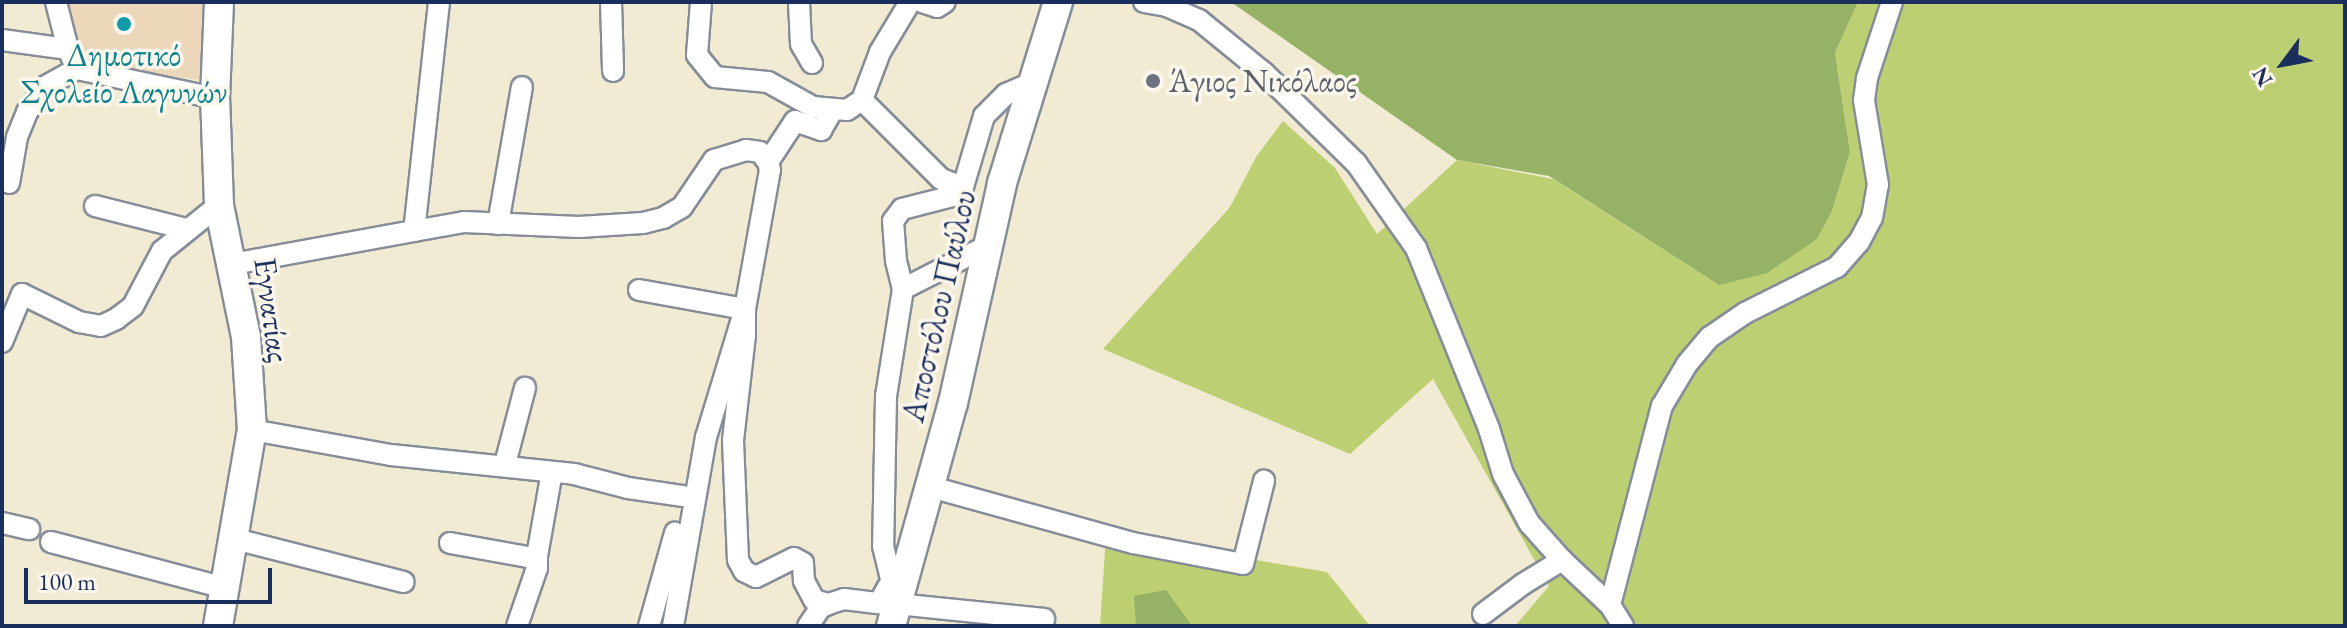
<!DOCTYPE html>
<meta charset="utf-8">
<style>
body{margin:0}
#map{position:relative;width:2347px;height:628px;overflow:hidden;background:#f2ebd3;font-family:"EB Garamond",serif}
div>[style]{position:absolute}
.built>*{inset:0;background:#edd7bb}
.green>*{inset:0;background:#bcd073}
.forest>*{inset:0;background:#95b265}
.roads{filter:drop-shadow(2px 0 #868d98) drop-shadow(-2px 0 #868d98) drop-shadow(0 2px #868d98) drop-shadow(0 -2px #868d98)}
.street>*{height:20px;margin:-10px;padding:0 10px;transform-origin:10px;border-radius:10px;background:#fff}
.secondary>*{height:28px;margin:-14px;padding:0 14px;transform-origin:14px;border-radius:14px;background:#fff}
.dots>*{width:22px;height:22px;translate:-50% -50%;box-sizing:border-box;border:4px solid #fbf7ec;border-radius:50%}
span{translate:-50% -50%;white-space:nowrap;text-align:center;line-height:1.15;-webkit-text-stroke:7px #fbf7ec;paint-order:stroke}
.culture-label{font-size:32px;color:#0d838f}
.worship-label{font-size:32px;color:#5b616d}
.left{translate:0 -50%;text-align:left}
.street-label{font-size:32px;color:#1b2f5e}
.frame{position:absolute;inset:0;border:4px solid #1b2f5e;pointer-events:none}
.north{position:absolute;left:2243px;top:24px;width:80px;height:80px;-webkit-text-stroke:6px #fbf7ec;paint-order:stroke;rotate:238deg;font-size:22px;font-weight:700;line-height:32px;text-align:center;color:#1b2f5e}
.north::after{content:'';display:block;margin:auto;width:28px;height:36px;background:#1b2f5e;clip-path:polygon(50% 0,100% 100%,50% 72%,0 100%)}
.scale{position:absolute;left:24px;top:568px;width:248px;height:36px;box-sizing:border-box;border:4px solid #1b2f5e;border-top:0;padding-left:10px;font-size:24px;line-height:28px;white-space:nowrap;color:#1b2f5e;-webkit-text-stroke:6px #fbf7ec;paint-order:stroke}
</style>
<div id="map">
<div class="built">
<i style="clip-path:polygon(63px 2px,214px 2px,210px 81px,80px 65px)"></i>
</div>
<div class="green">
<i style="clip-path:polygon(1858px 2px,2345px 2px,2345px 626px,1515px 626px,1549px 586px,1433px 379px,1350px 454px,1103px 349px,1230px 207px,1256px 157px,1283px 121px,1335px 168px,1377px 234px,1457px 160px,1553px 179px,1719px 285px,1817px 239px,1832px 211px,1850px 152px,1835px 53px)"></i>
<i style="clip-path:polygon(1106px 535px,1327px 572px,1370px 626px,1100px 626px)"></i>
</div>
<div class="forest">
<i style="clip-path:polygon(1231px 2px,1858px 2px,1835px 53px,1850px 152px,1832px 211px,1817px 239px,1767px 273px,1719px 285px,1549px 176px,1457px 160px)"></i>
<i style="clip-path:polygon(1166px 590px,1192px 626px,1136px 626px,1134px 596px)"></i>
</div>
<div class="roads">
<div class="street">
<i style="left:56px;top:2px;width:49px;rotate:75.7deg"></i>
<i style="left:439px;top:2px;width:230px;rotate:96.2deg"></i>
<i style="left:414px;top:231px;width:51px;rotate:-10.2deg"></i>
<i style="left:464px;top:222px;width:115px;rotate:2.5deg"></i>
<i style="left:579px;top:227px;width:64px;rotate:-3.6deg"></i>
<i style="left:643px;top:223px;width:21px;rotate:-14deg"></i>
<i style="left:663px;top:218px;width:22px;rotate:-30deg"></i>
<i style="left:682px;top:207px;width:57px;rotate:-55.8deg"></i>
<i style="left:714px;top:160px;width:34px;rotate:-17deg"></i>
<i style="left:746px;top:150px;width:14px;rotate:8deg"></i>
<i style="left:760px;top:152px;width:13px;rotate:51deg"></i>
<i style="left:768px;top:162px;width:8px;rotate:76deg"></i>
<i style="left:770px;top:170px;width:141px;rotate:100.2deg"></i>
<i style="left:745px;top:309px;width:134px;rotate:106.9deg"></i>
<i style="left:706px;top:437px;width:192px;rotate:99.9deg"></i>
<i style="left:611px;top:2px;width:69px;rotate:88.3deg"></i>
<i style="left:701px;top:2px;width:53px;rotate:94.3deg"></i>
<i style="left:697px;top:55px;width:28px;rotate:51deg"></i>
<i style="left:715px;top:77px;width:53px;rotate:5.4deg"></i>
<i style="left:768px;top:82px;width:51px;rotate:29.1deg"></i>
<i style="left:813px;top:107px;width:34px;rotate:5deg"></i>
<i style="left:847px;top:110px;width:18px;rotate:-34deg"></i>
<i style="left:862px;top:100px;width:51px;rotate:-69.4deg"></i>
<i style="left:880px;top:52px;width:58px;rotate:-59deg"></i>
<i style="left:799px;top:2px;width:42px;rotate:87.3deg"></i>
<i style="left:801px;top:44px;width:22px;rotate:60deg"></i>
<i style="left:922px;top:2px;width:16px;rotate:18deg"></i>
<i style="left:937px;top:7px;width:9px;rotate:-32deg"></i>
<i style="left:1144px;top:2px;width:23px;rotate:10deg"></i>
<i style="left:1167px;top:6px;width:35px;rotate:24deg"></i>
<i style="left:1199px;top:20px;width:84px;rotate:39.2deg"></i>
<i style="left:1264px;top:73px;width:129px;rotate:44.4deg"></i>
<i style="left:1356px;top:163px;width:104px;rotate:54.8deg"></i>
<i style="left:1416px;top:248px;width:195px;rotate:68deg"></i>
<i style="left:1489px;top:429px;width:47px;rotate:72.7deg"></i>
<i style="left:1503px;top:474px;width:55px;rotate:62deg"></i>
<i style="left:1529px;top:523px;width:50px;rotate:48.3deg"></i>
<i style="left:1562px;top:560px;width:66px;rotate:43.2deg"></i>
<i style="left:1610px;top:605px;width:25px;rotate:58deg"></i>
<i style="left:2px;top:40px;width:67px;rotate:7.8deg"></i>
<i style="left:68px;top:49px;width:22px;rotate:66deg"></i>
<i style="left:77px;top:69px;width:141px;rotate:11.9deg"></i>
<i style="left:862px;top:100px;width:112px;rotate:45deg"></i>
<i style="left:941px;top:179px;width:23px;rotate:20deg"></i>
<i style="left:768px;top:162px;width:49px;rotate:-56.6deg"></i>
<i style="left:795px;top:121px;width:28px;rotate:19deg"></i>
<i style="left:821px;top:130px;width:24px;rotate:-60deg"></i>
<i style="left:9px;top:183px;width:47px;rotate:-80.1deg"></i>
<i style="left:17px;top:137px;width:27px;rotate:-68deg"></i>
<i style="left:27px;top:112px;width:32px;rotate:-54deg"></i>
<i style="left:46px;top:86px;width:35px;rotate:-29deg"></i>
<i style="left:95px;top:206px;width:94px;rotate:14.2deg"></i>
<i style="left:498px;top:224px;width:139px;rotate:-80.1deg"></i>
<i style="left:989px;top:245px;width:97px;rotate:152.9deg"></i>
<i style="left:903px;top:289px;width:108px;rotate:99deg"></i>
<i style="left:886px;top:396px;width:150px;rotate:91.1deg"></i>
<i style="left:883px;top:546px;width:60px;rotate:76.4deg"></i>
<i style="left:897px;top:604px;width:148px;rotate:5.8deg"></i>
<i style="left:232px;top:264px;width:185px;rotate:-10.3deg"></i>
<i style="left:903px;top:289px;width:29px;rotate:-104deg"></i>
<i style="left:896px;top:261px;width:40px;rotate:-94.3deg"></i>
<i style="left:893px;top:221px;width:15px;rotate:-53deg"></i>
<i style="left:902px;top:209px;width:57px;rotate:-14.3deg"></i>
<i style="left:957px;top:195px;width:10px;rotate:-53deg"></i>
<i style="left:963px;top:187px;width:74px;rotate:-73.5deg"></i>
<i style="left:984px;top:116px;width:31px;rotate:-45deg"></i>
<i style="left:1006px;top:94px;width:28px;rotate:-23deg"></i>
<i style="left:639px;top:290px;width:108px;rotate:10.2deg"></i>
<i style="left:745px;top:309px;width:26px;rotate:90deg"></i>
<i style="left:745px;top:335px;width:107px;rotate:96.5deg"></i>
<i style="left:733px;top:441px;width:119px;rotate:87.6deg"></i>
<i style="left:738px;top:560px;width:13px;rotate:61deg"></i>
<i style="left:744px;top:571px;width:13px;rotate:27deg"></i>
<i style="left:756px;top:577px;width:42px;rotate:-26.6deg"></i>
<i style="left:794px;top:558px;width:10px;rotate:29deg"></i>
<i style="left:803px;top:563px;width:18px;rotate:87deg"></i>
<i style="left:804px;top:581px;width:21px;rotate:62deg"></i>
<i style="left:814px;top:600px;width:15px;rotate:16deg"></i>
<i style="left:2px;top:342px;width:52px;rotate:-67.4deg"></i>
<i style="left:22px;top:294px;width:64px;rotate:26.2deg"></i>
<i style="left:79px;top:322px;width:22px;rotate:10deg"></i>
<i style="left:101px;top:326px;width:17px;rotate:-25deg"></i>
<i style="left:116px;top:319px;width:21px;rotate:-37deg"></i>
<i style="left:133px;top:306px;width:62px;rotate:-62.2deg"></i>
<i style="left:162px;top:251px;width:73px;rotate:-38.9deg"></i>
<i style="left:252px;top:430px;width:141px;rotate:10.2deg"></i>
<i style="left:391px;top:455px;width:184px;rotate:5.9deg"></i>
<i style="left:574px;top:474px;width:56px;rotate:14.5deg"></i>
<i style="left:628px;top:488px;width:56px;rotate:8.3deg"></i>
<i style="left:505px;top:464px;width:79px;rotate:-75.3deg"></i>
<i style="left:931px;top:487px;width:210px;rotate:15.5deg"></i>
<i style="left:1133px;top:543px;width:112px;rotate:10.8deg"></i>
<i style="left:1243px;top:564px;width:86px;rotate:-75.8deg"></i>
<i style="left:2px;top:523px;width:28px;rotate:13deg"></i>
<i style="left:235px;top:539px;width:174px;rotate:14.3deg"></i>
<i style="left:51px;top:542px;width:180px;rotate:14.8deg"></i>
<i style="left:450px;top:543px;width:79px;rotate:10.2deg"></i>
<i style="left:528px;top:557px;width:9px;rotate:-6deg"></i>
<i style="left:537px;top:556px;width:85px;rotate:-79.9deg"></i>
<i style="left:1610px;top:605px;width:206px;rotate:-75.4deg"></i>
<i style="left:1662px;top:406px;width:49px;rotate:-59.2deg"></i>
<i style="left:1687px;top:364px;width:35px;rotate:-50deg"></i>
<i style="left:1710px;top:337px;width:42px;rotate:-34.4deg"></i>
<i style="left:1745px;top:313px;width:103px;rotate:-26.6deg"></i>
<i style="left:1837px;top:267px;width:33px;rotate:-49deg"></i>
<i style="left:1859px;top:242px;width:27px;rotate:-62deg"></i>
<i style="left:1872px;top:218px;width:34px;rotate:-80deg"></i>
<i style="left:1878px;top:185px;width:86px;rotate:-99.4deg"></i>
<i style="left:1864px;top:100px;width:22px;rotate:-82deg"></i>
<i style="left:1867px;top:78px;width:80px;rotate:-71.8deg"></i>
<i style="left:1483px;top:614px;width:50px;rotate:-36.9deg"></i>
<i style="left:1523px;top:584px;width:46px;rotate:-31.6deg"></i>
<i style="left:517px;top:626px;width:61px;rotate:-71deg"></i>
<i style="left:537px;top:568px;width:12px;rotate:-90deg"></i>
<i style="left:649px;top:626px;width:97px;rotate:-74.4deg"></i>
<i style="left:808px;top:626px;width:22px;rotate:-56deg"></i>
<i style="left:820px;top:608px;width:9px;rotate:-27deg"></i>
<i style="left:828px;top:604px;width:17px;rotate:-17deg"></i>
<i style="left:844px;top:599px;width:35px;rotate:7deg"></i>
<i style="left:879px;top:603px;width:18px;rotate:-61deg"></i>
<i style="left:888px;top:587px;width:12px;rotate:-31deg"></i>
</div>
<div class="secondary">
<i style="left:218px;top:626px;width:199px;rotate:-80.2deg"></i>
<i style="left:252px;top:430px;width:93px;rotate:-93.7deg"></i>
<i style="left:246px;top:337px;width:135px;rotate:-101.6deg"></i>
<i style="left:219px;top:205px;width:107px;rotate:-92.1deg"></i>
<i style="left:215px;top:98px;width:96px;rotate:-87.6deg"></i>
<i style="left:891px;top:626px;width:231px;rotate:-74.5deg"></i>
<i style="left:953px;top:403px;width:225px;rotate:-77.4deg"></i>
<i style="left:1002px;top:183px;width:189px;rotate:-72.8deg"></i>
</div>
</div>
<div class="dots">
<i style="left:124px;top:24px;background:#0f9aa8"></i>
<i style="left:1153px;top:81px;background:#6b7280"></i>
</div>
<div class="culture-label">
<span style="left:124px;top:74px">Δημοτικό<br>Σχολείο Λαγυνών</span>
</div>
<div class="worship-label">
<span class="left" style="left:1169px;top:81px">Άγιος Νικόλαος</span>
</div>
<div class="street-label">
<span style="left:939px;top:306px;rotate:-77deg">Αποστόλου Παύλου</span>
<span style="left:272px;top:310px;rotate:82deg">Εγνατίας</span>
</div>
<div class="frame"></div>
<div class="north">N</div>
<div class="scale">100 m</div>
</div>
